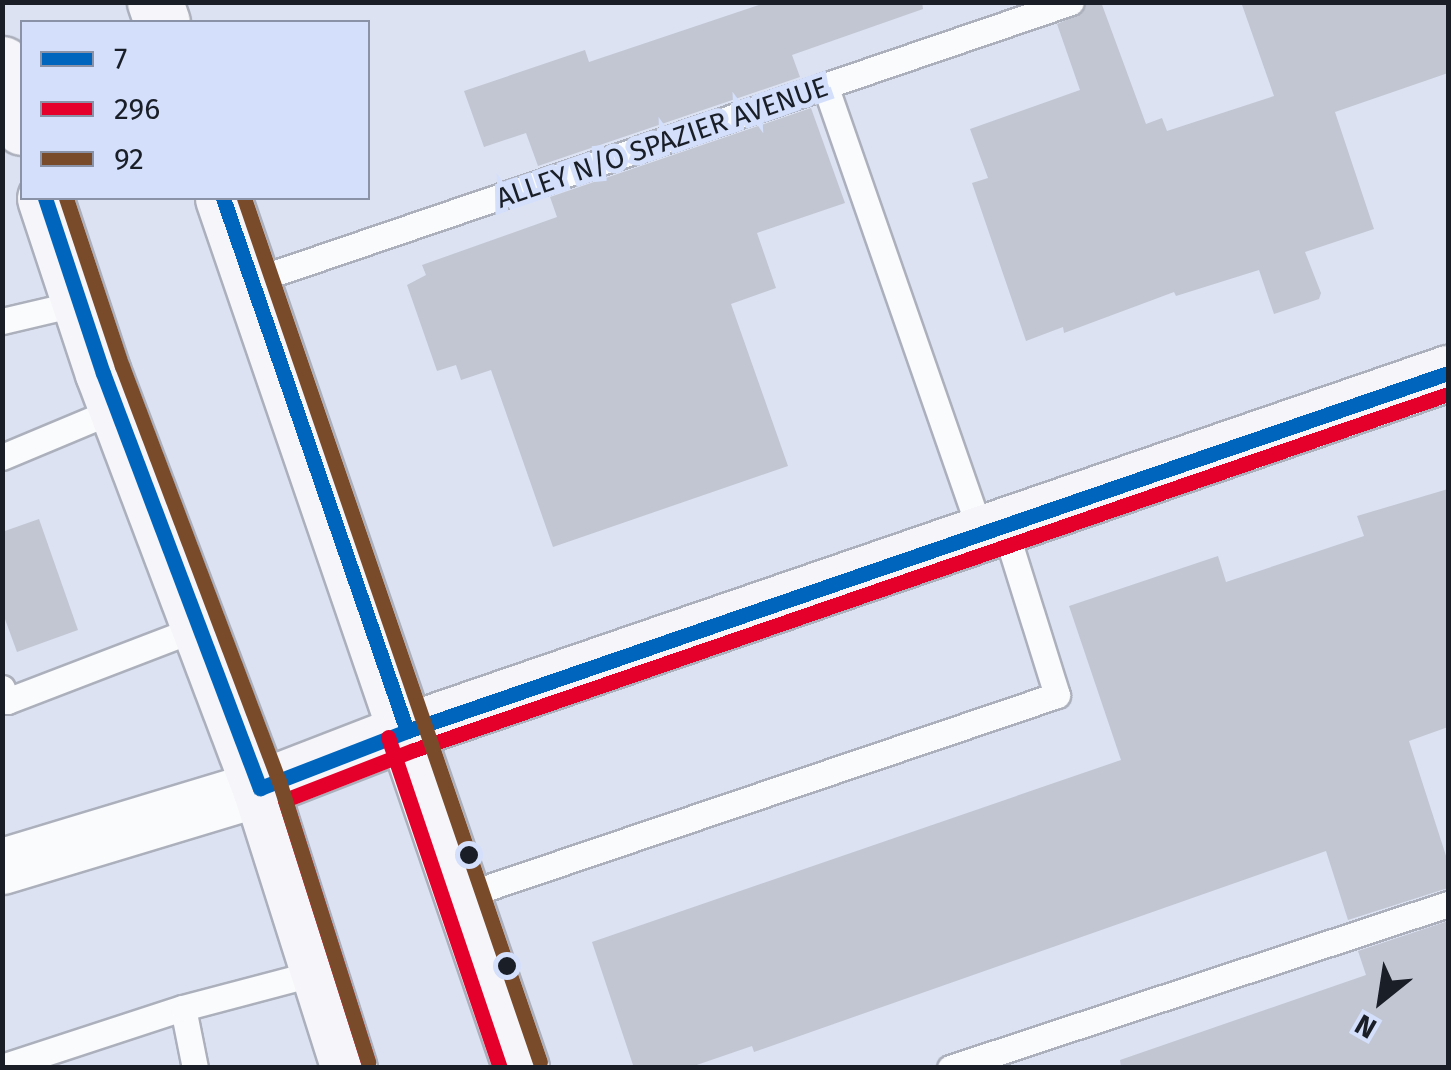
<!DOCTYPE html>
<style>
body{margin:0}
#map{position:relative;width:1451px;height:1070px;overflow:hidden;background:#dce2f2;font-family:"Fira Sans",sans-serif}
div>[style]{position:absolute}
.building>*{inset:0;background:#c2c6d3}
.roads{filter:drop-shadow(2px 0 #acb0bc) drop-shadow(-2px 0 #acb0bc) drop-shadow(0 2px #acb0bc) drop-shadow(0 -2px #acb0bc)}
.service>*{height:25px;margin:-12.5px;padding:0 12.5px;transform-origin:12.5px;border-radius:12.5px;background:#fafbfd}
.tertiary>*{height:55px;margin:-27.5px;padding:0 27.5px;transform-origin:27.5px;border-radius:27.5px;background:#fafbfd}
.secondary>*{height:55px;margin:-27.5px;padding:0 27.5px;transform-origin:27.5px;border-radius:27.5px;background:#f6f6fa}
.bus-1>*{height:15px;margin:-7.5px;padding:0 7.5px;transform-origin:7.5px;border-radius:7.5px;background:#0065bd}
.bus-2>*{height:15px;margin:-7.5px;padding:0 7.5px;transform-origin:7.5px;border-radius:7.5px;background:#e4002b}
.bus-3>*{height:15px;margin:-7.5px;padding:0 7.5px;transform-origin:7.5px;border-radius:7.5px;background:#7a4b2a}
.dots>*{width:28px;height:28px;translate:-50% -50%;box-sizing:border-box;border:5px solid #d3dffb;border-radius:50%}
span{translate:-50% -50%;white-space:nowrap;text-align:center;line-height:1.15;-webkit-text-stroke:10px #d3dffb;paint-order:stroke}
.street-label{font-size:28px;color:#191e27}
.frame{position:absolute;inset:0;border:5px solid #191e27;pointer-events:none}
.legend{position:absolute;left:20px;top:20px;width:350px;height:180px;box-sizing:border-box;background:#d3dffb;border:2px solid #8992a6;margin:0;padding:12px 18px;list-style:none;font-size:30px;color:#191e27}
.legend li{display:flex;align-items:center;gap:20px;height:50px}
.legend b{width:50px;border:2px solid #8992a6}
.north{position:absolute;left:1331px;top:950px;width:100px;height:100px;-webkit-text-stroke:8px #d3dffb;paint-order:stroke;rotate:210deg;font-size:28px;font-weight:700;line-height:40px;text-align:center;color:#191e27}
.north::after{content:'';display:block;margin:auto;width:35px;height:45px;background:#191e27;clip-path:polygon(50% 0,100% 100%,50% 72%,0 100%)}
</style>
<div id="map">
<div class="building">
<i style="clip-path:polygon(768px 2px,922px 2px,923px 9px,792px 55px,800px 77px,538px 166px,526px 133px,484px 147px,464px 91px,585px 50px,589px 62px)"></i>
<i style="clip-path:polygon(1087px 2px,1101px 2px,1146px 124px,1162px 118px,1167px 131px,1274px 96px,1241px 2px,1448px 2px,1448px 73px,1335px 112px,1374px 229px,1305px 252px,1321px 293px,1319px 299px,1274px 314px,1259px 270px,1176px 296px,1174px 292px,1064px 333px,1063px 327px,1026px 341px,972px 183px,988px 178px,970px 129px,1080px 90px,1057px 24px,1082px 13px)"></i>
<i style="clip-path:polygon(811px 108px,845px 203px,757px 233px,776px 288px,731px 304px,788px 466px,553px 547px,491px 370px,461px 380px,456px 365px,437px 371px,407px 285px,426px 275px,422px 265px,557px 217px,550px 197px)"></i>
<i style="clip-path:polygon(1448px 489px,1448px 727px,1409px 741px,1448px 862px,1448px 888px,1348px 920px,1326px 851px,754px 1052px,752px 1046px,688px 1068px,634px 1068px,592px 942px,1121px 760px,1069px 606px,1218px 556px,1226px 582px,1364px 536px,1357px 516px)"></i>
<i style="clip-path:polygon(39px 519px,78px 630px,17px 652px,2px 611px,2px 532px)"></i>
<i style="clip-path:polygon(1448px 921px,1448px 1068px,1121px 1068px,1120px 1060px,1366px 975px,1358px 951px)"></i>
</div>
<div class="roads">
<div class="service">
<i style="left:826px;top:88px;width:472px;rotate:70.8deg"></i>
<i style="left:252px;top:281px;width:865px;rotate:-18.81deg"></i>
<i style="left:2px;top:321px;width:79px;rotate:-13.2deg"></i>
<i style="left:2px;top:457px;width:125px;rotate:-22.7deg"></i>
<i style="left:2px;top:688px;width:14px;rotate:69deg"></i>
<i style="left:7px;top:701px;width:207px;rotate:-21deg"></i>
<i style="left:463px;top:896px;width:627px;rotate:-18.69deg"></i>
<i style="left:1057px;top:695px;width:177px;rotate:-107.4deg"></i>
<i style="left:183px;top:1008px;width:61px;rotate:78.7deg"></i>
<i style="left:2px;top:1067px;width:190px;rotate:-18.1deg"></i>
<i style="left:183px;top:1008px;width:141px;rotate:-14.8deg"></i>
<i style="left:950px;top:1068px;width:524px;rotate:-18.23deg"></i>
</div>
<div class="tertiary">
<i style="left:2px;top:866px;width:270px;rotate:-16.8deg"></i>
</div>
<div class="secondary">
<i style="left:155px;top:2px;width:21px;rotate:71deg"></i>
<i style="left:2px;top:64px;width:66px;rotate:72.4deg"></i>
<i style="left:45px;top:198px;width:184px;rotate:71.7deg"></i>
<i style="left:103px;top:373px;width:444px;rotate:69.3deg"></i>
<i style="left:260px;top:788px;width:294px;rotate:72.4deg"></i>
<i style="left:223px;top:198px;width:920px;rotate:71.09deg"></i>
<i style="left:260px;top:788px;width:158px;rotate:-21.2deg"></i>
<i style="left:407px;top:731px;width:1101px;rotate:-18.98deg"></i>
</div>
</div>
<div class="bus-1">
<i style="left:45px;top:198px;width:184px;rotate:71.7deg"></i>
<i style="left:103px;top:373px;width:444px;rotate:69.3deg"></i>
<i style="left:260px;top:788px;width:158px;rotate:-21.2deg"></i>
<i style="left:407px;top:731px;width:1101px;rotate:-18.98deg"></i>
<i style="left:223px;top:198px;width:564px;rotate:70.95deg"></i>
</div>
<div class="bus-2">
<i style="left:388px;top:737px;width:349px;rotate:71.3deg"></i>
<i style="left:368px;top:1062px;width:275px;rotate:-107.6deg"></i>
<i style="left:285px;top:800px;width:138px;rotate:-21.2deg"></i>
<i style="left:414px;top:750px;width:1094px;rotate:-19deg"></i>
</div>
<div class="bus-3">
<i style="left:66px;top:198px;width:177px;rotate:71.6deg"></i>
<i style="left:122px;top:366px;width:444px;rotate:69.3deg"></i>
<i style="left:279px;top:781px;width:295px;rotate:72.4deg"></i>
<i style="left:244px;top:198px;width:913px;rotate:71.09deg"></i>
</div>
<div class="dots">
<i style="left:469px;top:855px;background:#191e27"></i>
<i style="left:507px;top:966px;background:#191e27"></i>
</div>
<div class="street-label">
<span style="left:662px;top:143px;rotate:-19deg">ALLEY N/O SPAZIER AVENUE</span>
</div>
<div class="frame"></div>
<ul class="legend">
<li><b style="height:12px;background:#0065bd"></b>7</li>
<li><b style="height:12px;background:#e4002b"></b>296</li>
<li><b style="height:12px;background:#7a4b2a"></b>92</li>
</ul>
<div class="north">N</div>
</div>
